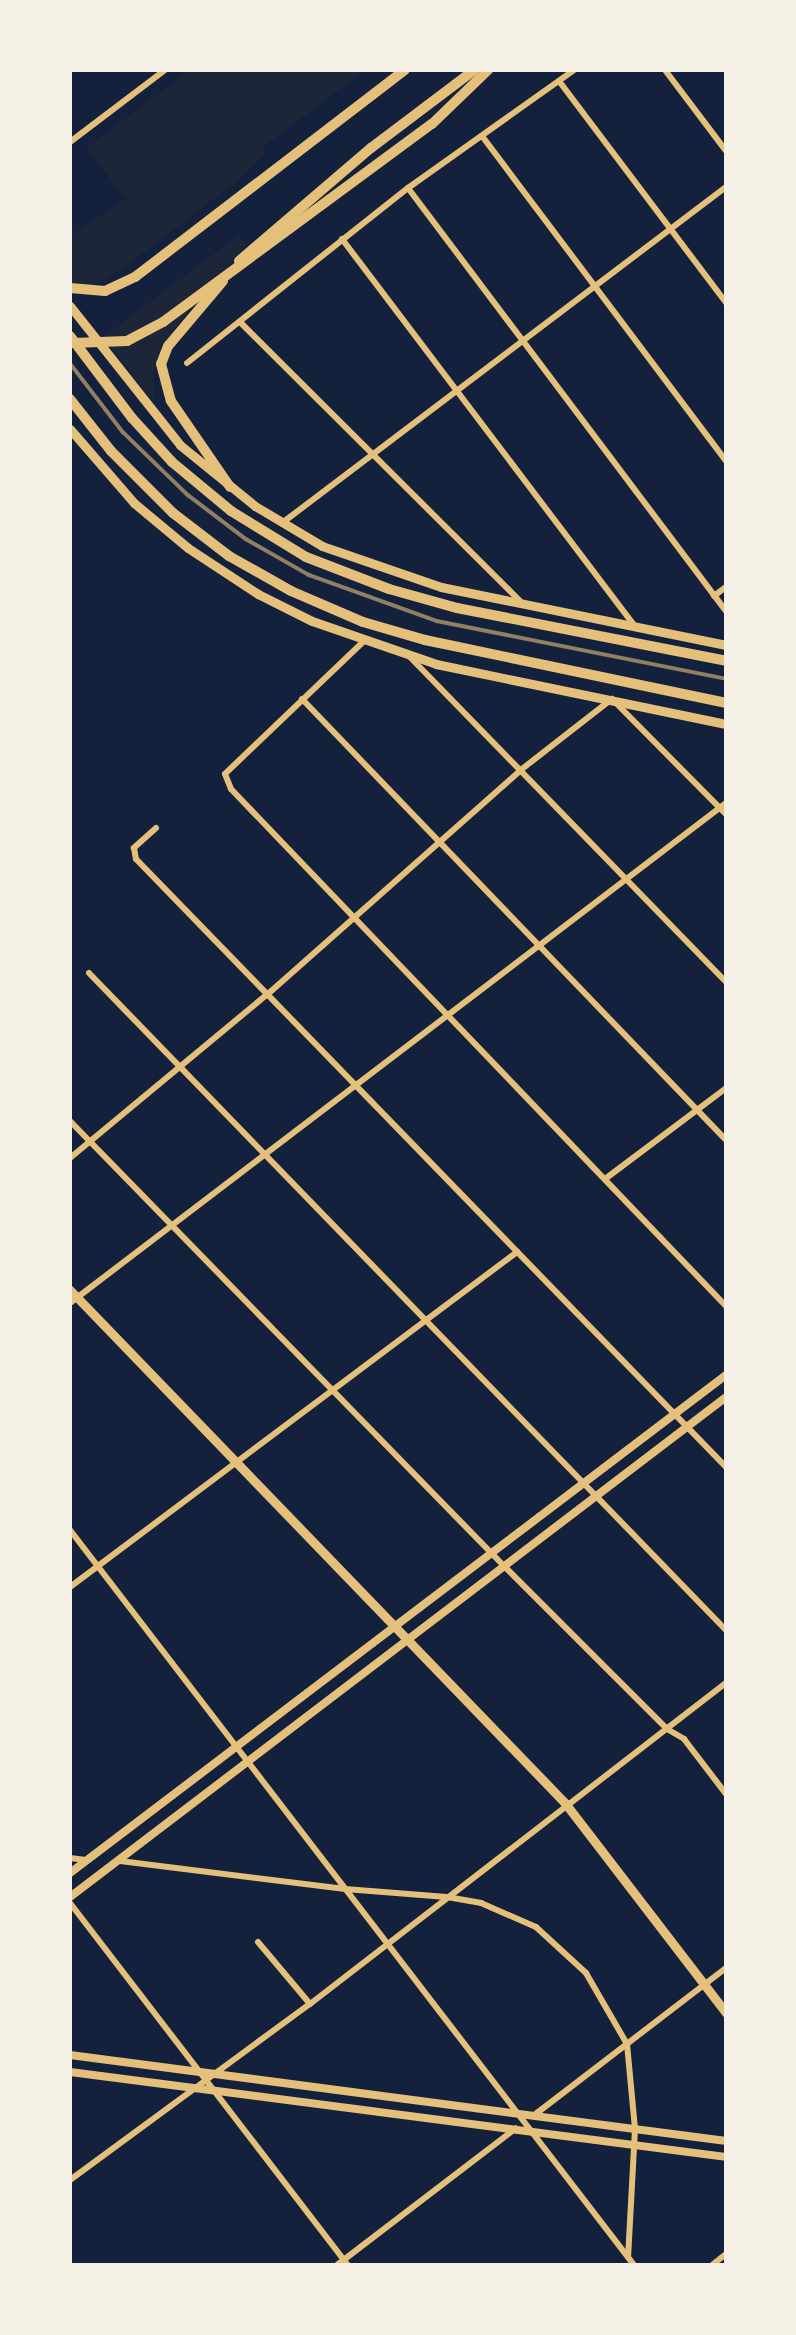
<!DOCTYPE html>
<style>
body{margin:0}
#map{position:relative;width:796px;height:2335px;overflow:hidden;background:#14213d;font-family:"Fira Sans Condensed",sans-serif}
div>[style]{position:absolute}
.green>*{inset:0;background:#1d2539}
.minor>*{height:6px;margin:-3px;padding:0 3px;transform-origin:3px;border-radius:3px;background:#e5c07b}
.tertiary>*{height:8px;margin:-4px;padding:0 4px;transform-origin:4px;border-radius:4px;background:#e5c07b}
.secondary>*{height:9px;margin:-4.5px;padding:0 4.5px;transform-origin:4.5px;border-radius:4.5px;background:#e5c07b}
.primary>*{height:10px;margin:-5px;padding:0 5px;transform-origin:5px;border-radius:5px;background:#e5c07b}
.motorway>*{height:10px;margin:-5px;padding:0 5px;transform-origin:5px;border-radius:5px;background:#e5c07b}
.rail>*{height:3.5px;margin:-1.75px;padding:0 1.75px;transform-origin:1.75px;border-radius:1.75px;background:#918062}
span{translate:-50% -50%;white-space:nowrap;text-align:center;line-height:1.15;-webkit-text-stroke:7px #f6f1e7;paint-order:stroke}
.frame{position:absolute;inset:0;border:72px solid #f6f1e7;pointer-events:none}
</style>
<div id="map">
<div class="green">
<i style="clip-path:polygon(190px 70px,365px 70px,263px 147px,266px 152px,240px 179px,121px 270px,78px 293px,70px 284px,70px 235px,126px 199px,86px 148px)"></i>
<i style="clip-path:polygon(239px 235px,246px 244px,161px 345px,153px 373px,154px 403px,103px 337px)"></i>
</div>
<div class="minor">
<i style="left:665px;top:70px;width:101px;rotate:53deg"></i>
<i style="left:559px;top:81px;width:278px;rotate:53deg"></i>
<i style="left:482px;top:136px;width:406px;rotate:53.1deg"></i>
<i style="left:70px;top:142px;width:119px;rotate:-37.2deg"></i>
<i style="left:408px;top:188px;width:529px;rotate:53.07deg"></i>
<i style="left:342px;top:239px;width:485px;rotate:52.9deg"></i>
<i style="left:240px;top:322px;width:400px;rotate:44.9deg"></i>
<i style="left:187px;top:363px;width:282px;rotate:-38.4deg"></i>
<i style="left:408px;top:188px;width:204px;rotate:-35.4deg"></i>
<i style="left:282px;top:523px;width:557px;rotate:-37.12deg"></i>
<i style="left:714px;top:596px;width:15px;rotate:-37deg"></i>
<i style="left:364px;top:641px;width:192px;rotate:136.3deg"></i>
<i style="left:225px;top:774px;width:16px;rotate:68deg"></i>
<i style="left:231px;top:789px;width:716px;rotate:46.25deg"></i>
<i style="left:410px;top:657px;width:453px;rotate:45.8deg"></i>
<i style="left:302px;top:699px;width:612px;rotate:46.13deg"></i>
<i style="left:156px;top:828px;width:30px;rotate:138deg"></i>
<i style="left:134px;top:848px;width:11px;rotate:80deg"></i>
<i style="left:136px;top:859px;width:847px;rotate:45.86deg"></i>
<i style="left:89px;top:973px;width:915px;rotate:45.89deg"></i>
<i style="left:70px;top:1121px;width:623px;rotate:45.72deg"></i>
<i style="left:505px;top:1567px;width:229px;rotate:45deg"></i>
<i style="left:667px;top:1729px;width:20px;rotate:30deg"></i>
<i style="left:684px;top:1739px;width:69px;rotate:52.6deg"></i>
<i style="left:70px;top:1158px;width:259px;rotate:-39.7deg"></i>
<i style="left:269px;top:993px;width:338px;rotate:-41.5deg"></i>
<i style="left:522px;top:769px;width:114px;rotate:-37.9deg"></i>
<i style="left:612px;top:699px;width:162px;rotate:45.3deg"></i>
<i style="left:605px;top:1179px;width:151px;rotate:-36.9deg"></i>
<i style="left:70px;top:1303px;width:825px;rotate:-37.31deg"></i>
<i style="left:70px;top:1530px;width:926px;rotate:52.5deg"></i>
<i style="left:70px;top:1587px;width:559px;rotate:-36.85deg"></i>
<i style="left:70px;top:1858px;width:16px;rotate:7deg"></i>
<i style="left:120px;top:1861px;width:227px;rotate:7.1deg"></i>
<i style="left:345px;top:1889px;width:102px;rotate:4.5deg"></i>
<i style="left:447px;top:1897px;width:35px;rotate:10deg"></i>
<i style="left:481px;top:1903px;width:60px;rotate:23.6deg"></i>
<i style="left:536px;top:1927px;width:68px;rotate:42.6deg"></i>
<i style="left:586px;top:1973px;width:82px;rotate:60deg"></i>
<i style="left:627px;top:2044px;width:85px;rotate:84.6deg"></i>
<i style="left:635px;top:2129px;width:128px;rotate:93.1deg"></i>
<i style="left:70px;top:1903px;width:456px;rotate:52.5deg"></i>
<i style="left:258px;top:1942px;width:81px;rotate:50deg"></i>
<i style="left:533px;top:2116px;width:243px;rotate:-37.5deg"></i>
<i style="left:70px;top:2180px;width:298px;rotate:-36.3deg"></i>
<i style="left:310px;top:2004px;width:525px;rotate:-37.66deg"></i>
<i style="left:337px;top:2265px;width:225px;rotate:-37.4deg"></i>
<i style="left:712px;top:2265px;width:18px;rotate:-38deg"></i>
</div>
<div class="tertiary">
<i style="left:70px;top:1873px;width:824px;rotate:-37.2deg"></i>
<i style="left:70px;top:1897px;width:825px;rotate:-37.31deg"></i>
<i style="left:70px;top:2055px;width:662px;rotate:7.47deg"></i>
<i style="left:70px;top:2072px;width:661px;rotate:7.38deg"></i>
</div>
<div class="secondary">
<i style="left:70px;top:306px;width:177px;rotate:51.6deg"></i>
<i style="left:180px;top:445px;width:97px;rotate:39.1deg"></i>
<i style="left:255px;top:506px;width:78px;rotate:30.8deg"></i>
<i style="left:322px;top:546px;width:126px;rotate:19deg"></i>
<i style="left:441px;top:587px;width:291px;rotate:11.5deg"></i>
<i style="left:70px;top:429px;width:98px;rotate:49.1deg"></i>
<i style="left:134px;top:503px;width:70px;rotate:39.8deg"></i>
<i style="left:188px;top:548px;width:84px;rotate:33.3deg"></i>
<i style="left:258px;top:594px;width:60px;rotate:26.6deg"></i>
<i style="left:312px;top:621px;width:131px;rotate:19.1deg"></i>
<i style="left:436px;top:664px;width:296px;rotate:11.7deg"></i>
<i style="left:70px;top:1290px;width:713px;rotate:46.02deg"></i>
<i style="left:565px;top:1803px;width:265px;rotate:52.5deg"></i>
</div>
<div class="primary">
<i style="left:239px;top:261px;width:174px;rotate:-40.6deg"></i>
<i style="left:371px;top:148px;width:129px;rotate:-37.1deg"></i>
<i style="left:223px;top:281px;width:85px;rotate:130.2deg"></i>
<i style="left:168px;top:346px;width:19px;rotate:111deg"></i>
<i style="left:161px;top:364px;width:38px;rotate:75deg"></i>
<i style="left:171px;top:401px;width:104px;rotate:55.5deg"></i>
<i style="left:70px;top:288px;width:35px;rotate:5deg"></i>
<i style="left:105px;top:291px;width:33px;rotate:-25deg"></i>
<i style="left:135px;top:277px;width:340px;rotate:-37.5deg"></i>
</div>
<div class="motorway">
<i style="left:70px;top:336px;width:103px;rotate:52.9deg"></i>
<i style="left:132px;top:418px;width:59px;rotate:47.7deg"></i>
<i style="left:172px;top:462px;width:77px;rotate:39.7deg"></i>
<i style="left:231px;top:511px;width:88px;rotate:31.5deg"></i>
<i style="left:306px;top:557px;width:89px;rotate:21.1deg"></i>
<i style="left:389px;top:589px;width:71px;rotate:15.6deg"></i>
<i style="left:457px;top:608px;width:274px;rotate:11.1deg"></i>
<i style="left:73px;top:343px;width:54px;rotate:-2.1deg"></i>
<i style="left:127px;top:341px;width:41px;rotate:-27.8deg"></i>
<i style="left:163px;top:322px;width:334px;rotate:-36.4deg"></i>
<i style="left:432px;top:124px;width:78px;rotate:-44deg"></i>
<i style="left:70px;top:399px;width:66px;rotate:51.7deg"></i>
<i style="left:111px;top:451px;width:88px;rotate:45deg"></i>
<i style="left:173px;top:513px;width:71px;rotate:37.5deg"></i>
<i style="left:229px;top:556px;width:71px;rotate:29.4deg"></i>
<i style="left:291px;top:591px;width:78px;rotate:23.3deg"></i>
<i style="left:363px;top:622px;width:65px;rotate:16.2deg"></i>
<i style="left:425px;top:640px;width:308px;rotate:11.8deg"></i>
</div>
<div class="rail">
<i style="left:70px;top:363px;width:87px;rotate:52.5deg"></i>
<i style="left:123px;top:432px;width:91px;rotate:44.1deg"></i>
<i style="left:188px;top:495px;width:73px;rotate:37.2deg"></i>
<i style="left:246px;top:539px;width:73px;rotate:29.7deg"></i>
<i style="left:309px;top:575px;width:136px;rotate:19.8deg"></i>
<i style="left:437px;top:621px;width:295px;rotate:11.3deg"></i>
</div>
<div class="frame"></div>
</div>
